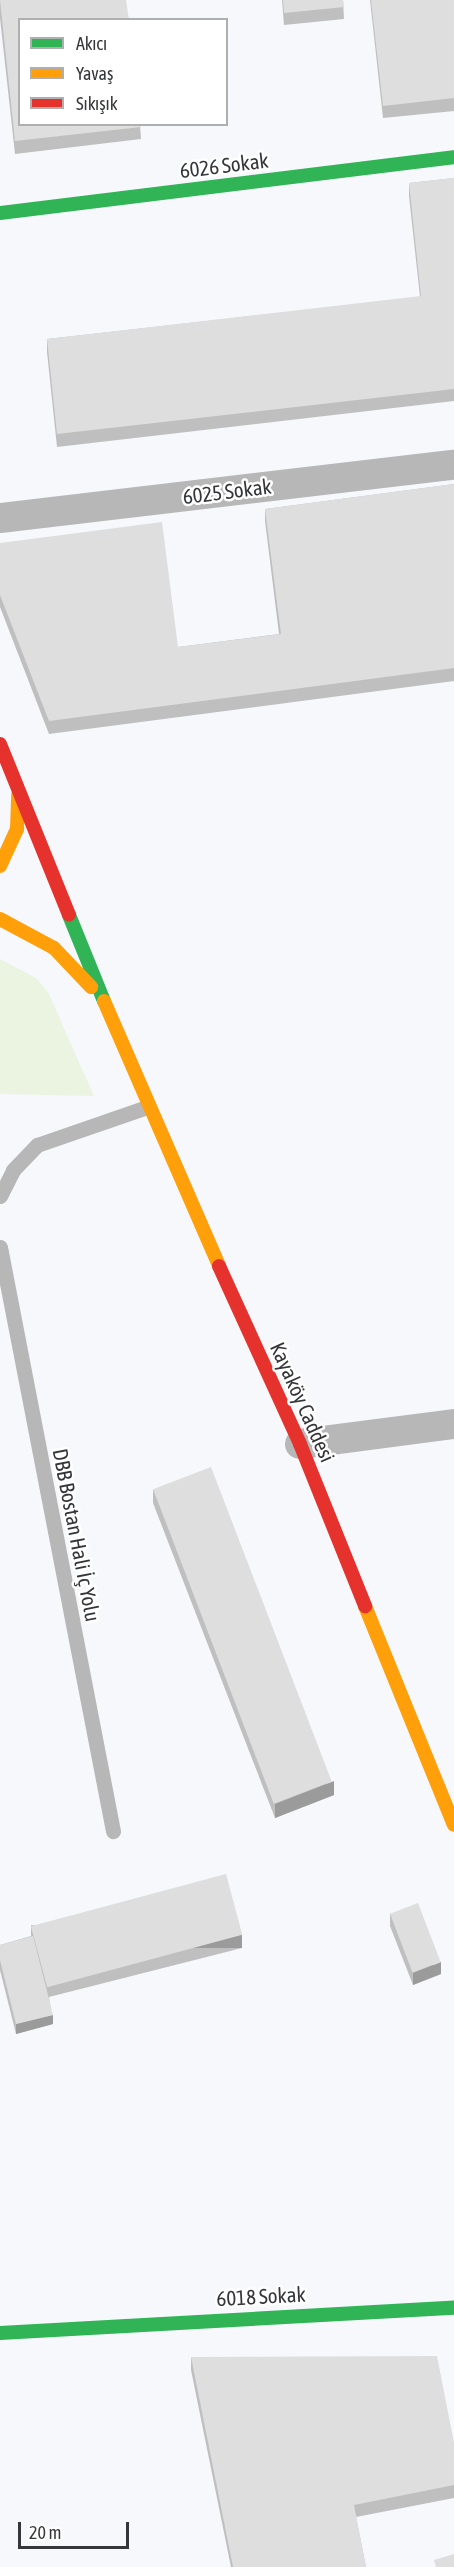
<!DOCTYPE html>
<meta charset="utf-8">
<style>
body{margin:0}
#map{position:relative;width:454px;height:2567px;overflow:hidden;background:#f6f8fc;font-family:"Asap Condensed",sans-serif}
div>[style]{position:absolute}
.green>*{inset:0;background:#eaf4e1}
.lane>*{height:15px;margin:-7.5px;padding:0 7.5px;transform-origin:7.5px;border-radius:7.5px;background:#b7b7b7}
.street>*{height:30px;margin:-15px;padding:0 15px;transform-origin:15px;border-radius:15px;background:#b7b7b7}
.fast>*{height:14px;margin:-7px;padding:0 7px;transform-origin:7px;border-radius:7px;background:#30b455}
.slow>*{height:14px;margin:-7px;padding:0 7px;transform-origin:7px;border-radius:7px;background:#ff9f0a}
.jam>*{height:14px;margin:-7px;padding:0 7px;transform-origin:7px;border-radius:7px;background:#e5322d}
.wall>*{inset:0;background:#bfbfbf}
.shaded-wall>*{inset:0;background:#9b9b9b;transform-origin:0 0}
.building>*{inset:0;background:#dedede;transform-origin:0 0}
span{translate:-50% -50%;white-space:nowrap;text-align:center;line-height:1.15;-webkit-text-stroke:5px #fff;paint-order:stroke}
.street-label{font-size:21px;color:#353639}
.legend{position:absolute;left:18px;top:18px;width:210px;height:108px;box-sizing:border-box;background:#fff;border:2px solid #aeafb0;margin:0;padding:8px 10px;list-style:none;font-size:18px;color:#353639}
.legend li{display:flex;align-items:center;gap:12px;height:30px}
.legend b{width:30px;border:2px solid #aeafb0}
.scale{position:absolute;left:18px;top:2522px;width:111px;height:27px;box-sizing:border-box;border:3px solid #353639;border-top:0;padding-left:8px;font-size:18px;line-height:21px;white-space:nowrap;color:#353639;-webkit-text-stroke:4px #fff;paint-order:stroke}
</style>
<div id="map">
<div class="green">
<i style="clip-path:polygon(0 959px,36px 978px,48px 992px,94px 1096px,0 1094px)"></i>
</div>
<div class="lane">
<i style="left:0;top:1196px;width:29px;rotate:-63deg"></i>
<i style="left:13px;top:1170px;width:35px;rotate:-46deg"></i>
<i style="left:37px;top:1145px;width:116px;rotate:-19.1deg"></i>
<i style="left:0;top:1247px;width:595px;rotate:79.05deg"></i>
</div>
<div class="street">
<i style="left:0;top:518px;width:457px;rotate:-6.7deg"></i>
<i style="left:300px;top:1444px;width:155px;rotate:-7.4deg"></i>
</div>
<div class="fast">
<i style="left:0;top:213px;width:457px;rotate:-7deg"></i>
<i style="left:69px;top:915px;width:93px;rotate:67.9deg"></i>
<i style="left:0;top:2333px;width:455px;rotate:-3.2deg"></i>
</div>
<div class="slow">
<i style="left:0;top:866px;width:41px;rotate:-65.3deg"></i>
<i style="left:17px;top:829px;width:35px;rotate:-88deg"></i>
<i style="left:0;top:919px;width:61px;rotate:28.2deg"></i>
<i style="left:54px;top:948px;width:54px;rotate:46.5deg"></i>
<i style="left:104px;top:1001px;width:289px;rotate:66.5deg"></i>
<i style="left:365px;top:1606px;width:236px;rotate:67.9deg"></i>
</div>
<div class="jam">
<i style="left:0;top:744px;width:184px;rotate:68deg"></i>
<i style="left:219px;top:1266px;width:196px;rotate:65.5deg"></i>
<i style="left:300px;top:1444px;width:175px;rotate:68.1deg"></i>
</div>
<div class="wall">
<i style="clip-path:polygon(0 0,140px 124px,141px 139px,15px 154px,0 18px)"></i>
<i style="clip-path:polygon(282px 0,343px 0,344px 19px,284px 25px)"></i>
<i style="clip-path:polygon(370px 0,454px 0,454px 111px,383px 118px)"></i>
<i style="clip-path:polygon(454px 178px,454px 401px,57px 447px,47px 352px,47px 339px,420px 297px,409px 196px,409px 183px)"></i>
<i style="clip-path:polygon(454px 484px,454px 681px,49px 734px,0 607px,0 543px,178px 647px,279px 634px,265px 521px,265px 509px)"></i>
<i style="clip-path:polygon(153px 1489px,334px 1795px,275px 1818px,153px 1503px)"></i>
<i style="clip-path:polygon(390px 1913px,441px 1974px,413px 1985px,390px 1926px)"></i>
<i style="clip-path:polygon(31px 1925px,242px 1948px,49px 1997px,53px 2024px,16px 2034px,0 1970px,0 1945px,31px 1936px)"></i>
<i style="clip-path:polygon(191px 2357px,454px 2443px,454px 2498px,356px 2517px,366px 2567px,231px 2567px,191px 2370px)"></i>
</div>
<div class="shaded-wall">
<i style="clip-path:polygon(334px 1781px,334px 1795px,275px 1818px,275px 1804px)"></i>
<i style="left:242px;top:1935px;width:13px;height:203px;rotate:90deg"></i>
<i style="clip-path:polygon(441px 1962px,441px 1974px,413px 1985px,413px 1973px)"></i>
<i style="clip-path:polygon(53px 2015px,53px 2024px,16px 2034px,16px 2024px)"></i>
</div>
<div class="building">
<i style="clip-path:polygon(0 0,126px 0,129px 20px,20px 20px,20px 124px,140px 124px,141px 127px,15px 141px)"></i>
<i style="clip-path:polygon(283px 0,343px 0,344px 7px,284px 13px)"></i>
<i style="clip-path:polygon(371px 0,454px 0,454px 98px,383px 106px)"></i>
<i style="clip-path:polygon(454px 178px,454px 389px,57px 434px,47px 339px,421px 296px,409px 183px)"></i>
<i style="clip-path:polygon(454px 484px,454px 668px,49px 721px,0 595px,0 543px,162px 522px,178px 647px,281px 634px,265px 509px)"></i>
<i style="left:211px;top:1467px;width:337px;height:62px;rotate:69deg"></i>
<i style="left:226px;top:1874px;width:63px;height:202px;rotate:75deg"></i>
<i style="left:418px;top:1903px;width:63px;height:30px;rotate:69deg"></i>
<i style="clip-path:polygon(33px 1936px,53px 2015px,16px 2024px,0 1960px,0 1945px)"></i>
<i style="clip-path:polygon(437px 2356px,454px 2443px,454px 2485px,354px 2505px,366px 2567px,233px 2567px,191px 2357px)"></i>
<i style="clip-path:polygon(454px 2554px,454px 2567px,436px 2567px,434px 2560px)"></i>
</div>
<div class="street-label">
<span style="left:224px;top:165px;rotate:-7deg">6026 Sokak</span>
<span style="left:227px;top:491px;rotate:-7deg">6025 Sokak</span>
<span style="left:303px;top:1402px;rotate:66deg">Kayaköy Caddesi</span>
<span style="left:77px;top:1535px;rotate:79deg">DBB Bostan Hali İç Yolu</span>
<span style="left:261px;top:2296px;rotate:-3deg">6018 Sokak</span>
</div>
<ul class="legend">
<li><b style="height:8px;background:#30b455"></b>Akıcı</li>
<li><b style="height:8px;background:#ff9f0a"></b>Yavaş</li>
<li><b style="height:8px;background:#e5322d"></b>Sıkışık</li>
</ul>
<div class="scale">20 m</div>
</div>
